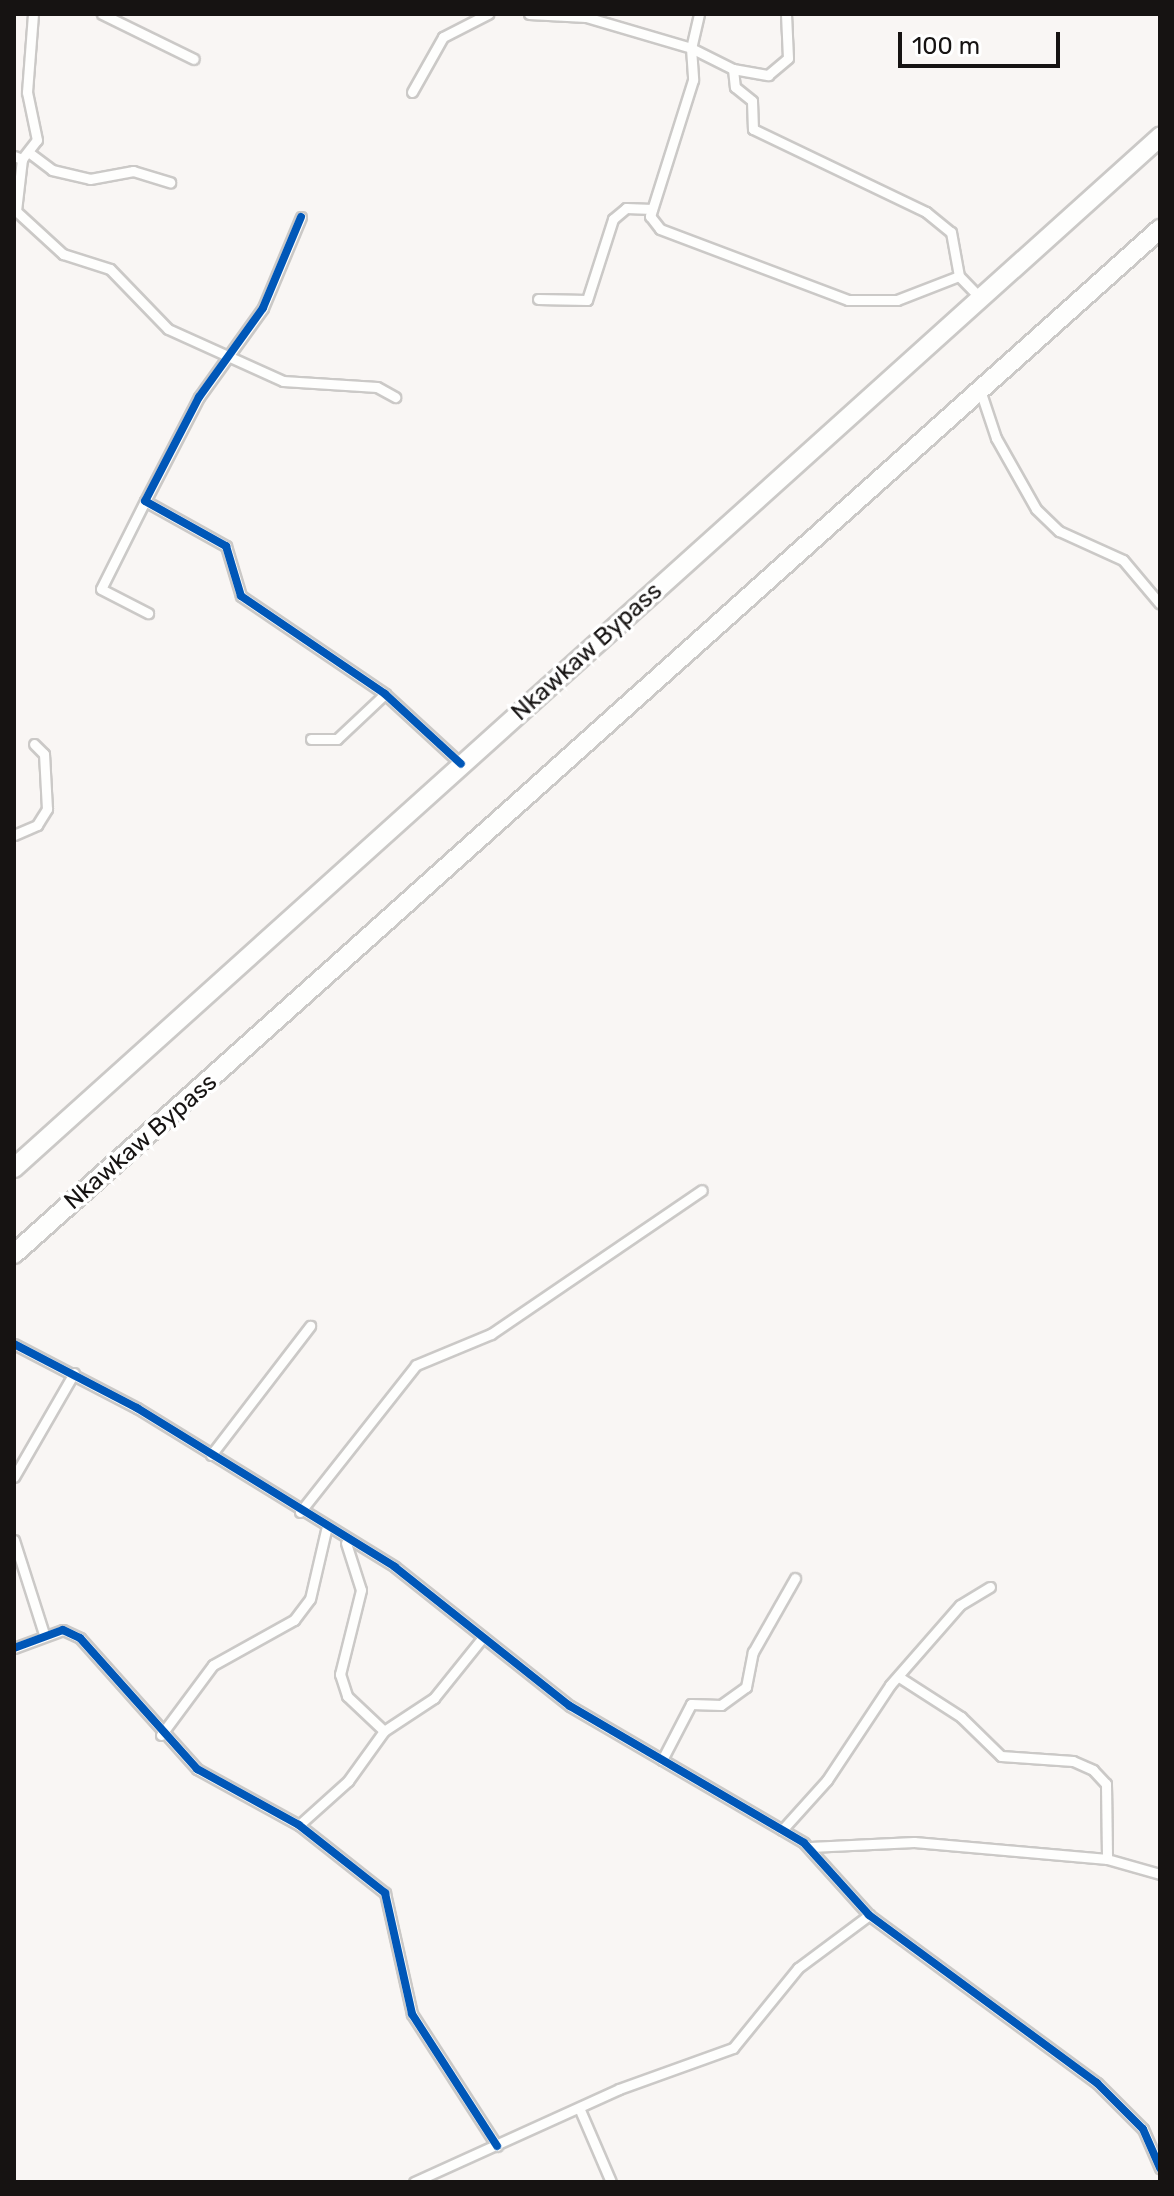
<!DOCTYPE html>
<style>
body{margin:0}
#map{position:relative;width:1174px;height:2196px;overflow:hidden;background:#f9f6f4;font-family:Rubik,sans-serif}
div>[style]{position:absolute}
.roads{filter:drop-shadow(2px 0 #cbc9c7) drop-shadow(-2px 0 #cbc9c7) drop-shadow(0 2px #cbc9c7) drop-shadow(0 -2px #cbc9c7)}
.street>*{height:9px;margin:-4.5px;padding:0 4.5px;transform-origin:4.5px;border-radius:4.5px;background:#fefefd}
.highway>*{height:18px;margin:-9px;padding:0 9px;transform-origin:9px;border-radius:9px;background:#fefefd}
.cycleway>*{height:8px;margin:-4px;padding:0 4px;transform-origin:4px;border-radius:4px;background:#0057b8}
span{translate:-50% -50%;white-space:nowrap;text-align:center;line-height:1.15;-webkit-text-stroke:7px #fff;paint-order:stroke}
.street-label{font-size:24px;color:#161312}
.frame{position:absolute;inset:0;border:16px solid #161312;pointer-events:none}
.scale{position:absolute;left:898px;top:32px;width:162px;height:36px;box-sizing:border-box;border:4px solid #161312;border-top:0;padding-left:10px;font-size:24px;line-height:28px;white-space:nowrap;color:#161312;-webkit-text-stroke:6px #fff;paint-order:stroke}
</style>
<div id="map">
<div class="roads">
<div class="street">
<i style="left:102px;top:14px;width:102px;rotate:26.1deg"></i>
<i style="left:529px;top:14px;width:57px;rotate:3deg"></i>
<i style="left:586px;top:17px;width:109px;rotate:16.4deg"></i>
<i style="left:691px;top:48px;width:32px;rotate:86deg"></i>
<i style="left:693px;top:80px;width:143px;rotate:107.5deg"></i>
<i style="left:650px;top:216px;width:16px;rotate:52deg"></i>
<i style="left:660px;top:229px;width:201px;rotate:20.7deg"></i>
<i style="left:848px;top:300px;width:49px"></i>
<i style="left:897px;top:300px;width:66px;rotate:-21.2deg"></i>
<i style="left:959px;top:276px;width:33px;rotate:46deg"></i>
<i style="left:699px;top:14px;width:35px;rotate:103deg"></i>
<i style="left:691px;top:48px;width:47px;rotate:26.6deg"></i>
<i style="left:733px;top:69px;width:36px;rotate:10deg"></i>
<i style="left:768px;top:75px;width:26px;rotate:-40deg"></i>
<i style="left:788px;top:58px;width:44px;rotate:-92.6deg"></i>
<i style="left:733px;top:69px;width:18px;rotate:84deg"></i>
<i style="left:735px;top:87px;width:22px;rotate:39deg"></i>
<i style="left:752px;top:101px;width:28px;rotate:88deg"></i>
<i style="left:753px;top:129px;width:192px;rotate:25.6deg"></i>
<i style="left:926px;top:212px;width:32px;rotate:39deg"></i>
<i style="left:951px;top:232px;width:45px;rotate:79.7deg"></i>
<i style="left:412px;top:92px;width:63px;rotate:-60.6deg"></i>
<i style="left:443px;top:37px;width:51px;rotate:-27.1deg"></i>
<i style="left:31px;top:154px;width:26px;rotate:37deg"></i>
<i style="left:52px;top:170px;width:39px;rotate:13deg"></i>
<i style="left:90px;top:179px;width:44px;rotate:-10.5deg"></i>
<i style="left:133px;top:171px;width:39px;rotate:17deg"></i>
<i style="left:14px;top:156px;width:9px;rotate:21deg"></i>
<i style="left:22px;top:159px;width:52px;rotate:96.6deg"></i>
<i style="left:16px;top:211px;width:64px;rotate:42.5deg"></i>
<i style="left:63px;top:254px;width:49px;rotate:17.7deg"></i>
<i style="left:110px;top:269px;width:83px;rotate:46deg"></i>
<i style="left:168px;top:329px;width:126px;rotate:24.3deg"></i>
<i style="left:283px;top:381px;width:94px;rotate:3.7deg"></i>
<i style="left:377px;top:387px;width:21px;rotate:29deg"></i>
<i style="left:22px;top:159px;width:24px;rotate:-52deg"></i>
<i style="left:37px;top:140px;width:49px;rotate:-101.8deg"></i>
<i style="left:27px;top:92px;width:78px;rotate:-85.6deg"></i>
<i style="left:301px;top:217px;width:99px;rotate:112.7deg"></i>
<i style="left:263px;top:308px;width:110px;rotate:125.7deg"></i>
<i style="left:199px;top:397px;width:117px;rotate:117.4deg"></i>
<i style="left:145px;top:501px;width:93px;rotate:29.1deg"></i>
<i style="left:226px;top:546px;width:52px;rotate:73.3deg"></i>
<i style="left:241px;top:596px;width:174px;rotate:34.2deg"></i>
<i style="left:385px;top:694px;width:103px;rotate:42.6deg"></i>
<i style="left:538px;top:299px;width:49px;rotate:1.2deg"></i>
<i style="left:587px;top:300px;width:85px;rotate:-72.2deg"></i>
<i style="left:613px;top:219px;width:17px;rotate:-40deg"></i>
<i style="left:626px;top:208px;width:26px;rotate:2deg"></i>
<i style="left:980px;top:390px;width:51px;rotate:71.6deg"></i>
<i style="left:996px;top:438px;width:81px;rotate:60.6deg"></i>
<i style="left:1036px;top:509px;width:32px;rotate:44deg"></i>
<i style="left:1059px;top:531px;width:70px;rotate:24.4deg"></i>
<i style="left:1123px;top:560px;width:57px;rotate:49.9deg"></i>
<i style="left:145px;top:501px;width:98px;rotate:116.6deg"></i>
<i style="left:101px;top:589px;width:53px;rotate:27.1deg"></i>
<i style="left:311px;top:739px;width:26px"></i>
<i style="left:337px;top:739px;width:66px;rotate:-43.2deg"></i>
<i style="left:14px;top:835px;width:25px;rotate:-23deg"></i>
<i style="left:37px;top:825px;width:19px;rotate:-58deg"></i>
<i style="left:47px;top:809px;width:55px;rotate:-93.1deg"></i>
<i style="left:44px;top:754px;width:14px;rotate:-135deg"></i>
<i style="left:14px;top:1344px;width:139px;rotate:27.5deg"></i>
<i style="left:137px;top:1408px;width:303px;rotate:31.6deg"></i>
<i style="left:395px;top:1567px;width:223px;rotate:38.5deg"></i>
<i style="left:570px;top:1706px;width:271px;rotate:30.3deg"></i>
<i style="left:804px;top:1843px;width:97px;rotate:47.9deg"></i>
<i style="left:869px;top:1915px;width:283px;rotate:36.4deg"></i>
<i style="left:1097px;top:2083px;width:65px;rotate:45deg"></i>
<i style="left:1143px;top:2129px;width:43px;rotate:66.4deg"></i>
<i style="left:211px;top:1455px;width:163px;rotate:-52.5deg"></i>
<i style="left:14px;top:1477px;width:120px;rotate:-60deg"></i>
<i style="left:300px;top:1512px;width:187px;rotate:-51.7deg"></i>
<i style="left:416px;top:1365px;width:81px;rotate:-22.5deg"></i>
<i style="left:491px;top:1334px;width:255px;rotate:-34.3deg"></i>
<i style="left:14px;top:1540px;width:99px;rotate:72.3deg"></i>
<i style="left:346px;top:1543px;width:49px;rotate:72.3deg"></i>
<i style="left:361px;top:1590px;width:87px;rotate:104deg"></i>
<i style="left:340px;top:1674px;width:23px;rotate:72deg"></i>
<i style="left:347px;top:1696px;width:51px;rotate:43.4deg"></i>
<i style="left:14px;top:1648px;width:52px;rotate:-20.2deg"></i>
<i style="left:63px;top:1630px;width:19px;rotate:25deg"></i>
<i style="left:80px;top:1638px;width:176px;rotate:48.2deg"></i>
<i style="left:197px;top:1769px;width:116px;rotate:28.8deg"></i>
<i style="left:299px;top:1825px;width:110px;rotate:38.3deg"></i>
<i style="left:385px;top:1893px;width:124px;rotate:77.4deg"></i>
<i style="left:412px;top:2014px;width:157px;rotate:57.2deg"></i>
<i style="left:899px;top:1677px;width:74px;rotate:32.8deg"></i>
<i style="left:961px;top:1717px;width:56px;rotate:44.3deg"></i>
<i style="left:1001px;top:1756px;width:72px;rotate:4deg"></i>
<i style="left:1073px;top:1761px;width:22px;rotate:24deg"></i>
<i style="left:1093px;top:1770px;width:19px;rotate:47deg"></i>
<i style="left:1106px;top:1784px;width:75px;rotate:89.2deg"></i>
<i style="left:161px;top:1735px;width:87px;rotate:-53.4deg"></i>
<i style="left:213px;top:1665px;width:93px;rotate:-29.1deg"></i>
<i style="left:294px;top:1620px;width:26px;rotate:-53deg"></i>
<i style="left:310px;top:1599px;width:71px;rotate:-76.9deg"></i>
<i style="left:662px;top:1760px;width:63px;rotate:-62.6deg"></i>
<i style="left:691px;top:1704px;width:30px;rotate:2deg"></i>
<i style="left:721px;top:1705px;width:31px;rotate:-36deg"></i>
<i style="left:746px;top:1687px;width:36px;rotate:-79deg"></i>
<i style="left:753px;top:1652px;width:85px;rotate:-60.4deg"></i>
<i style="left:299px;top:1825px;width:66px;rotate:-41.9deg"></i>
<i style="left:348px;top:1781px;width:62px;rotate:-54.2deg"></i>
<i style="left:384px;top:1731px;width:60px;rotate:-33.4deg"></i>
<i style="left:434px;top:1698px;width:78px;rotate:-51.2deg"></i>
<i style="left:782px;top:1830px;width:67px;rotate:-48deg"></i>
<i style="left:827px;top:1780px;width:114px;rotate:-56.4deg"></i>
<i style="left:890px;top:1685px;width:106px;rotate:-48.8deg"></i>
<i style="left:960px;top:1605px;width:35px;rotate:-31deg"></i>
<i style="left:810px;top:1847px;width:104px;rotate:-2.8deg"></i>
<i style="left:914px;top:1842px;width:194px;rotate:5deg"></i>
<i style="left:1107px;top:1859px;width:55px;rotate:15.8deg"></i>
<i style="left:580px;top:2110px;width:78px;rotate:66.7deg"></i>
<i style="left:414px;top:2182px;width:225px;rotate:-24.4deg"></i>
<i style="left:619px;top:2089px;width:121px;rotate:-19.8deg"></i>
<i style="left:733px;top:2048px;width:103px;rotate:-50.9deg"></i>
<i style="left:798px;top:1968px;width:89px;rotate:-36.7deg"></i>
</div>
<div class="highway">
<i style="left:14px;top:1168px;width:1542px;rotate:-41.98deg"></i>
<i style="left:14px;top:1254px;width:1538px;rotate:-41.81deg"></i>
</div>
</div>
<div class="cycleway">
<i style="left:301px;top:217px;width:99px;rotate:112.7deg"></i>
<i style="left:263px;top:308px;width:110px;rotate:125.7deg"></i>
<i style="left:199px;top:397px;width:117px;rotate:117.4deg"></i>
<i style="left:145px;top:501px;width:93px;rotate:29.1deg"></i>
<i style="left:226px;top:546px;width:52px;rotate:73.3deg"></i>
<i style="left:241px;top:596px;width:174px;rotate:34.2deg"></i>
<i style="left:385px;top:694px;width:103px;rotate:42.6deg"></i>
<i style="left:14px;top:1344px;width:139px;rotate:27.5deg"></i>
<i style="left:137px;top:1408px;width:303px;rotate:31.6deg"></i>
<i style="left:395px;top:1567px;width:223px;rotate:38.5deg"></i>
<i style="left:570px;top:1706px;width:271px;rotate:30.3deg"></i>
<i style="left:804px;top:1843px;width:97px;rotate:47.9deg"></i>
<i style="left:869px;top:1915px;width:283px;rotate:36.4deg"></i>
<i style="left:1097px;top:2083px;width:65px;rotate:45deg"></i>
<i style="left:1143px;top:2129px;width:43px;rotate:66.4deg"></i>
<i style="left:14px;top:1648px;width:52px;rotate:-20.2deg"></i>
<i style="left:63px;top:1630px;width:19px;rotate:25deg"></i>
<i style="left:80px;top:1638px;width:176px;rotate:48.2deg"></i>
<i style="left:197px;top:1769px;width:116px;rotate:28.8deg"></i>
<i style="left:299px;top:1825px;width:110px;rotate:38.3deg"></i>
<i style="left:385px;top:1893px;width:124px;rotate:77.4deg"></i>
<i style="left:412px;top:2014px;width:157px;rotate:57.2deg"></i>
</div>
<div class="street-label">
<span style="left:587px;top:652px;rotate:-42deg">Nkawkaw Bypass</span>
<span style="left:141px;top:1142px;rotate:-41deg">Nkawkaw Bypass</span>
</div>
<div class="frame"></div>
<div class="scale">100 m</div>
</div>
